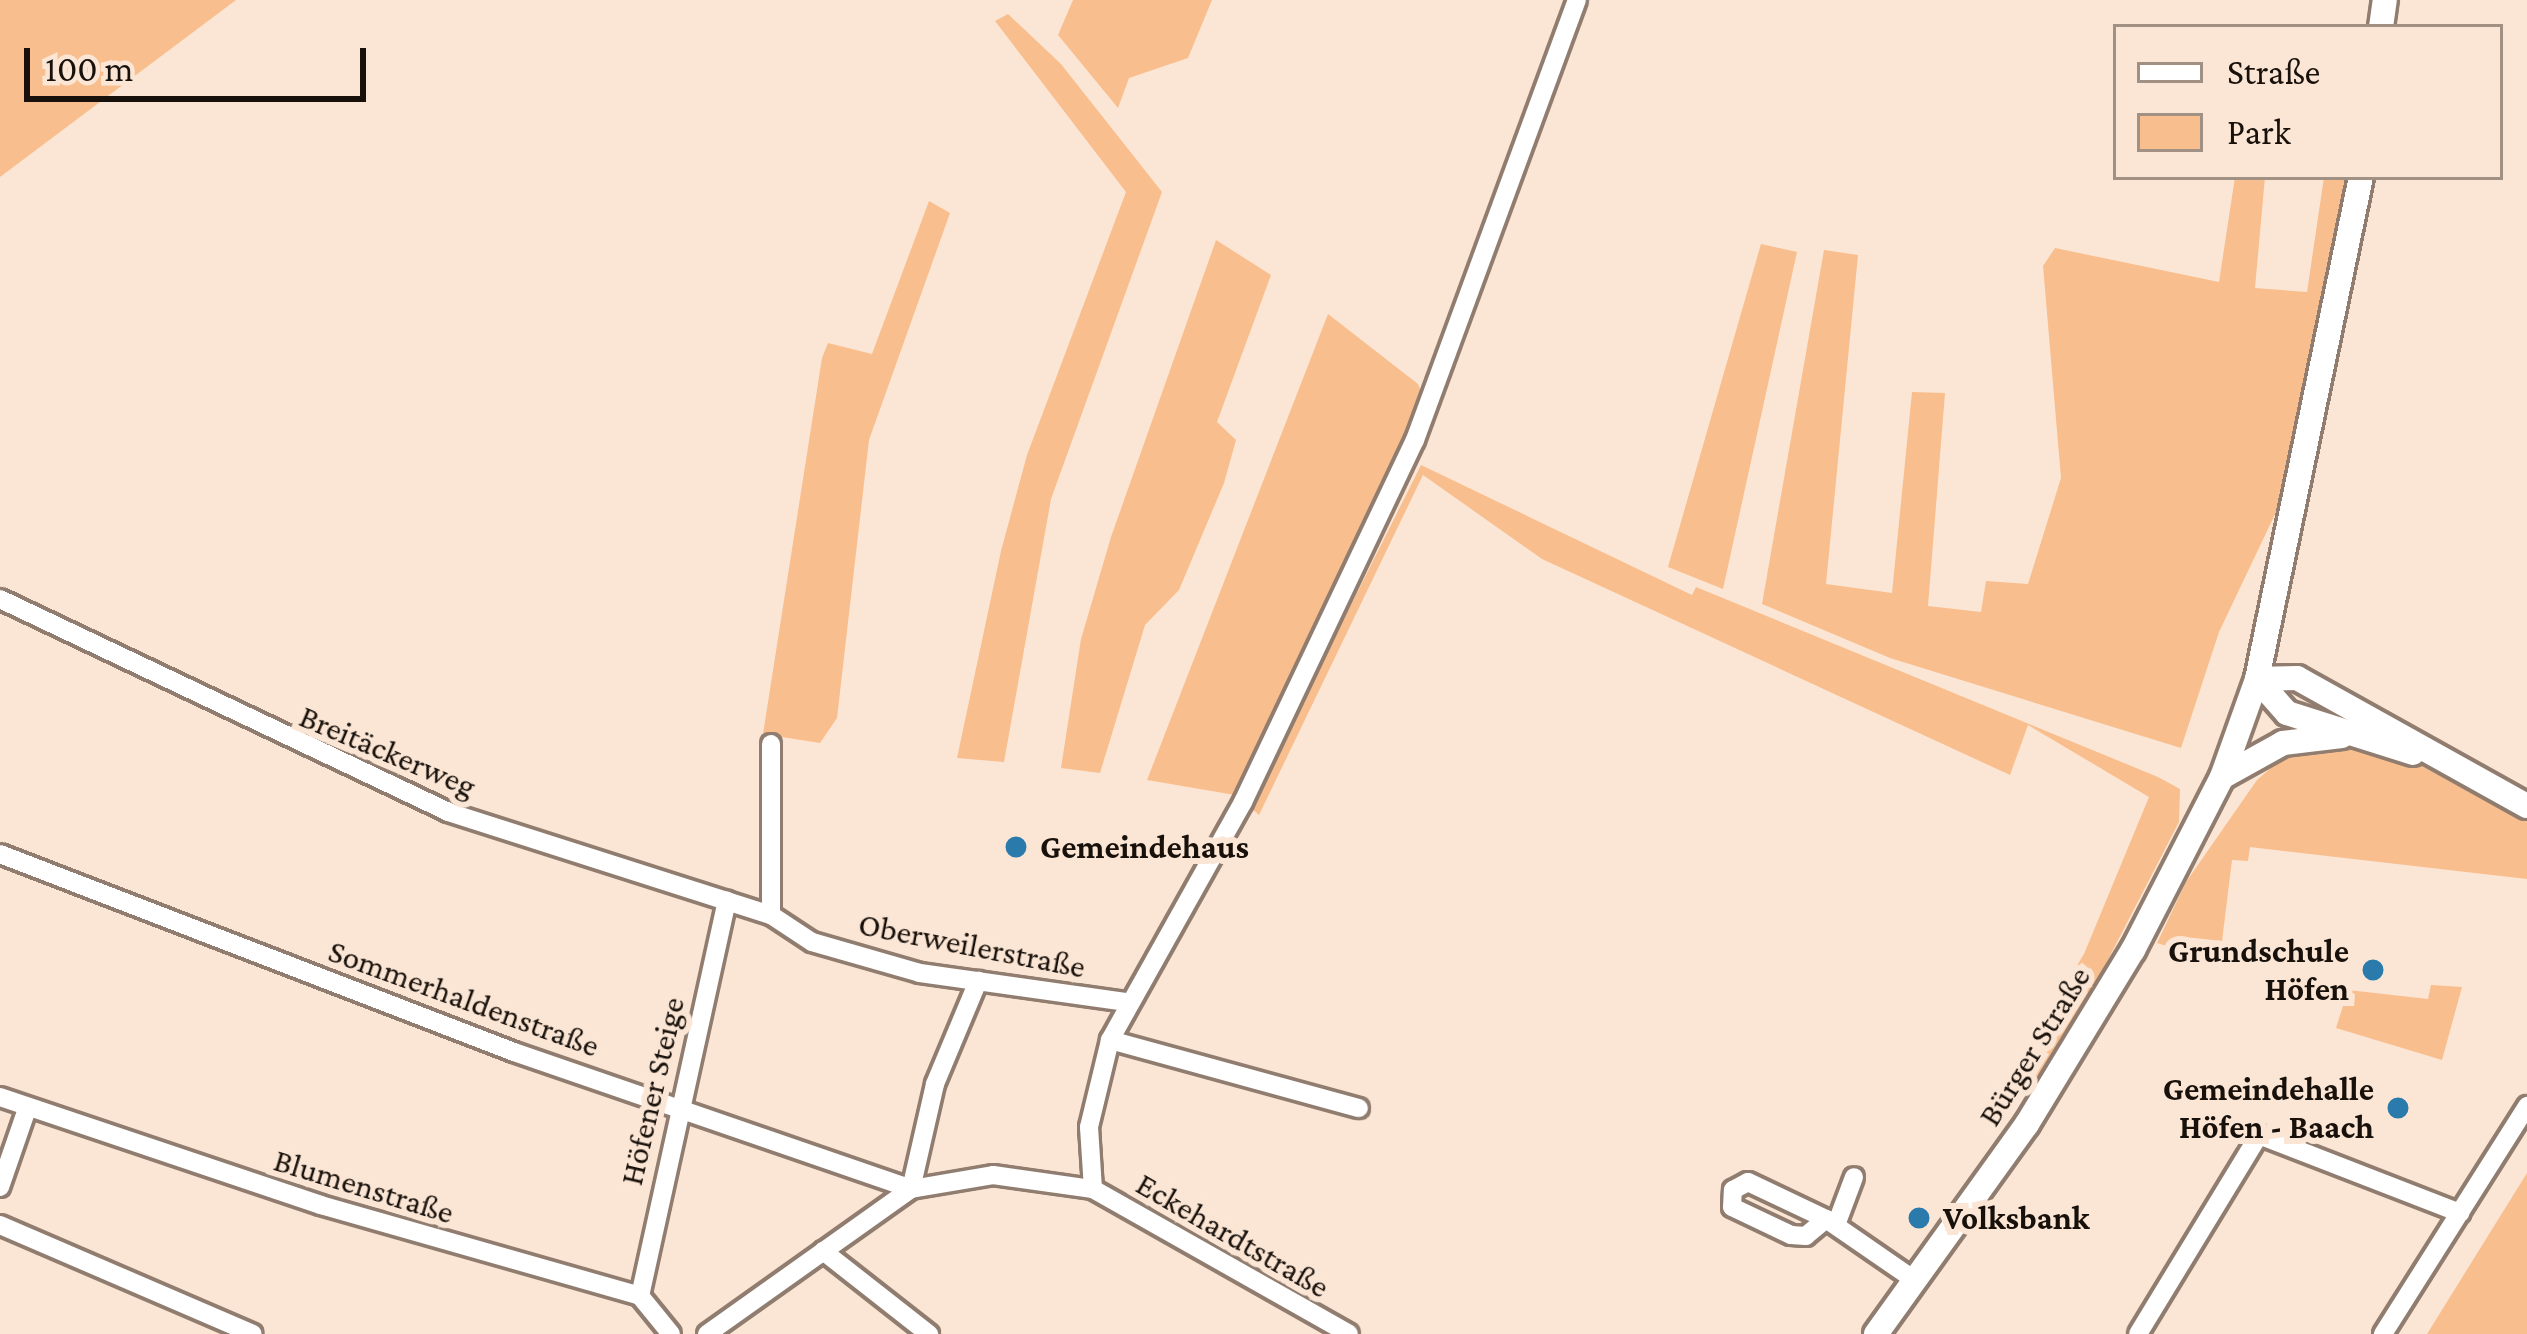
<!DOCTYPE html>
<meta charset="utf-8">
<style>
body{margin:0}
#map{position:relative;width:2527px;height:1334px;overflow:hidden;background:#fbe6d5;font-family:"Crimson Pro",serif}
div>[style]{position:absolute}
.green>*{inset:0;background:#f9be8d}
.roads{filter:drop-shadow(3px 0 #907d6f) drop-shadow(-3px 0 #907d6f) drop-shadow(0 3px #907d6f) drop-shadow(0 -3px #907d6f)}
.minor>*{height:18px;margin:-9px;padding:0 9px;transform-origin:9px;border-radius:9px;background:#fff}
.tertiary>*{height:24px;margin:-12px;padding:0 12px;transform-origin:12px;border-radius:12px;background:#fff}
.dots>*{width:33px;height:33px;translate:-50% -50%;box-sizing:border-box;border:6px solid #fbe6d5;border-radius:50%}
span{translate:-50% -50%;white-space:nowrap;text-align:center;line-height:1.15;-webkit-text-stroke:12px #fbe6d5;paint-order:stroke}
.street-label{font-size:33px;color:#18110b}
.poi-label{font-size:33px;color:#18110b;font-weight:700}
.left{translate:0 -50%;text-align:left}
.right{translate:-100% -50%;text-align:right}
.legend{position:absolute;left:2113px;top:24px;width:390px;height:156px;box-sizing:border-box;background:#fbe6d5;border:3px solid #a09184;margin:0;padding:15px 21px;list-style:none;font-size:36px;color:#18110b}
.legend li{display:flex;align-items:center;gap:24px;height:60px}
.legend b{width:60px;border:3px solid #a09184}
.scale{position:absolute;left:24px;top:48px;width:342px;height:54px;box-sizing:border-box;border:6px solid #18110b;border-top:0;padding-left:15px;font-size:36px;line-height:42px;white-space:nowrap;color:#18110b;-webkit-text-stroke:9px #fbe6d5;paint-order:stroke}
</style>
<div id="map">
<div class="green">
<i style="clip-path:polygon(0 0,236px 0,0 177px)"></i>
<i style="clip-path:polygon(1073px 0,1212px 0,1188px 58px,1129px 78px,1118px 108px,1058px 35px)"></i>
<i style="clip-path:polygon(1008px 14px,1061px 64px,1162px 192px,1051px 499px,1004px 762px,957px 758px,1001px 551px,1027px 455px,1126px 192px,995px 21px)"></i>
<i style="clip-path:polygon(2235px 177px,2265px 177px,2255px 288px,2307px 292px,2324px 177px,2345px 177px,2287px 489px,2219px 632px,2181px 748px,1890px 658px,1762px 604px,1824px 250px,1858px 255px,1826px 584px,1892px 593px,1912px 392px,1945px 393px,1928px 606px,1981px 612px,1986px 581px,2028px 584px,2061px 478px,2043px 266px,2055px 248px,2219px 282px)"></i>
<i style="clip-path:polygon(929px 201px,950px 213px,869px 440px,837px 718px,820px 743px,763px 734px,822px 358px,828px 343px,872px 354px)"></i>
<i style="clip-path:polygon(1216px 240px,1271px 275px,1217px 422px,1236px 440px,1224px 483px,1179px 590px,1145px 625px,1100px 773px,1061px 768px,1081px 639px,1111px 537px)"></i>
<i style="clip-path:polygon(1761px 244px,1797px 252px,1723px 589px,1668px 567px)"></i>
<i style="clip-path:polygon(1328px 314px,1418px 384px,1425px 401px,1235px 795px,1147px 780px)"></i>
<i style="clip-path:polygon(1421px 465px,1692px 595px,1696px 587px,2158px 777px,2180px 789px,2179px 822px,2048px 1076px,2020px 1079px,1990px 1107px,2084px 954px,2149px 797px,2028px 725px,2010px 775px,1542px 559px,1423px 475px,1259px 815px,1250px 807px)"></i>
<i style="clip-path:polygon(2345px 742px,2422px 766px,2527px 821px,2527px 879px,2250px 847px,2248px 861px,2232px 860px,2222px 941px,2185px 937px,2182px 951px,2157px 943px,2186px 882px,2257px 780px,2280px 760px)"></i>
<i style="clip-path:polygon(2431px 985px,2462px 987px,2442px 1060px,2336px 1028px,2348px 990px,2428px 999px)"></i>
<i style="clip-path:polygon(2527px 1173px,2527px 1334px,2427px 1334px)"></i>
</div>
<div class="roads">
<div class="minor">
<i style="left:0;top:599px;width:496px;rotate:25.4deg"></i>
<i style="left:448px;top:812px;width:339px;rotate:17.7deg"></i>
<i style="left:771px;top:915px;width:49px;rotate:33.4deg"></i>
<i style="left:812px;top:942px;width:112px;rotate:16deg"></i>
<i style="left:920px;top:973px;width:209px;rotate:8deg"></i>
<i style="left:771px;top:744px;width:171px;rotate:90deg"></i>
<i style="left:0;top:854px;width:551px;rotate:21.07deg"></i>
<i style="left:514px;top:1052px;width:420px;rotate:19deg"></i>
<i style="left:911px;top:1189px;width:108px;rotate:-77.1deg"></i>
<i style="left:935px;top:1084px;width:112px;rotate:-67.3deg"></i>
<i style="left:1110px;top:1040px;width:258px;rotate:15.3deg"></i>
<i style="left:0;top:1097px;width:339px;rotate:18.6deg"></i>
<i style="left:321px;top:1205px;width:332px;rotate:15.9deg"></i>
<i style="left:640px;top:1296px;width:49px;rotate:50.8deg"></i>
<i style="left:0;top:1187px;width:83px;rotate:-70.9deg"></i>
<i style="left:1093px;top:1189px;width:62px;rotate:-93.7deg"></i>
<i style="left:1089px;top:1127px;width:89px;rotate:-76.4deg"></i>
<i style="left:1110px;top:1040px;width:273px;rotate:-60.8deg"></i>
<i style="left:1243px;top:802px;width:401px;rotate:-64.6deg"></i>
<i style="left:1415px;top:440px;width:469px;rotate:-69.8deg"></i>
<i style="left:1826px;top:1219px;width:26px;rotate:140deg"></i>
<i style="left:1806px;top:1236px;width:15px;rotate:-176deg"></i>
<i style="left:1791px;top:1235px;width:65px;rotate:-154.6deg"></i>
<i style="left:1732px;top:1207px;width:17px;rotate:-87deg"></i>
<i style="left:1733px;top:1190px;width:17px;rotate:-28deg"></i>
<i style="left:1748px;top:1182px;width:86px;rotate:25.4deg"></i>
<i style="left:1826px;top:1219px;width:109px;rotate:34.6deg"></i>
<i style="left:0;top:1225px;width:275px;rotate:23.3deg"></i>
<i style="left:1836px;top:1225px;width:51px;rotate:-69.4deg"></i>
<i style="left:823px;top:1251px;width:135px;rotate:38.1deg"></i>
<i style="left:640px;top:1296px;width:405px;rotate:-77.6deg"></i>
<i style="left:707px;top:1334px;width:250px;rotate:-35.4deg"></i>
<i style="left:911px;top:1189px;width:83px;rotate:-9.7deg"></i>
<i style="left:993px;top:1175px;width:101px;rotate:8deg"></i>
<i style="left:1093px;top:1189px;width:294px;rotate:29.5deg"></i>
<i style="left:2138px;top:1334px;width:233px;rotate:-58.7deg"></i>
<i style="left:2259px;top:1135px;width:216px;rotate:21.2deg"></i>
<i style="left:2383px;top:1334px;width:270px;rotate:-57.7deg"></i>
</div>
<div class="tertiary">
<i style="left:2381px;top:27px;width:27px;rotate:-82deg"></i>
<i style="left:2257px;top:679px;width:40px;rotate:-1.4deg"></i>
<i style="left:2297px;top:678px;width:263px;rotate:29.1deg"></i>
<i style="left:2257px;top:679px;width:45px;rotate:48.6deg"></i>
<i style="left:2287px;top:713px;width:132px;rotate:17.6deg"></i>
<i style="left:2222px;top:777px;width:70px;rotate:-29.1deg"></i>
<i style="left:2283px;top:743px;width:59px;rotate:-6.8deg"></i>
<i style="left:1876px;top:1334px;width:259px;rotate:-54.3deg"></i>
<i style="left:2027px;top:1124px;width:204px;rotate:-58.7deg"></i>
<i style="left:2133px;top:950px;width:195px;rotate:-62.8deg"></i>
<i style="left:2222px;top:777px;width:104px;rotate:-70.3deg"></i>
<i style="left:2257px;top:679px;width:513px;rotate:-78.3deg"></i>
</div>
</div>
<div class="dots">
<i style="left:1016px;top:847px;background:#2a7aac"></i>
<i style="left:2373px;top:970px;background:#2a7aac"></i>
<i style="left:2398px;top:1108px;background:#2a7aac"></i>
<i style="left:1919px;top:1218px;background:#2a7aac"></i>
</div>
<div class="street-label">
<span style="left:388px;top:751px;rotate:23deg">Breitäckerweg</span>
<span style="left:972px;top:945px;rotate:11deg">Oberweilerstraße</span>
<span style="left:464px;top:998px;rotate:20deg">Sommerhaldenstraße</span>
<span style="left:2034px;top:1046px;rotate:-58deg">Bürger Straße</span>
<span style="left:652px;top:1091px;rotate:-77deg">Höfener Steige</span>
<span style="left:364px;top:1186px;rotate:17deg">Blumenstraße</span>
<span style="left:1233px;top:1235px;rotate:30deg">Eckehardtstraße</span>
</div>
<div class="poi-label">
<span class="left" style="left:1040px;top:847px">Gemeindehaus</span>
<span class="right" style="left:2349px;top:970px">Grundschule<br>Höfen</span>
<span class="right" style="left:2374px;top:1108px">Gemeindehalle<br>Höfen - Baach</span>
<span class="left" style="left:1943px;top:1218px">Volksbank</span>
</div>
<ul class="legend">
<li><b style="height:15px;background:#fff"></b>Straße</li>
<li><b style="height:33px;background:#f9be8d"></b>Park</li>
</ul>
<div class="scale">100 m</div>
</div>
